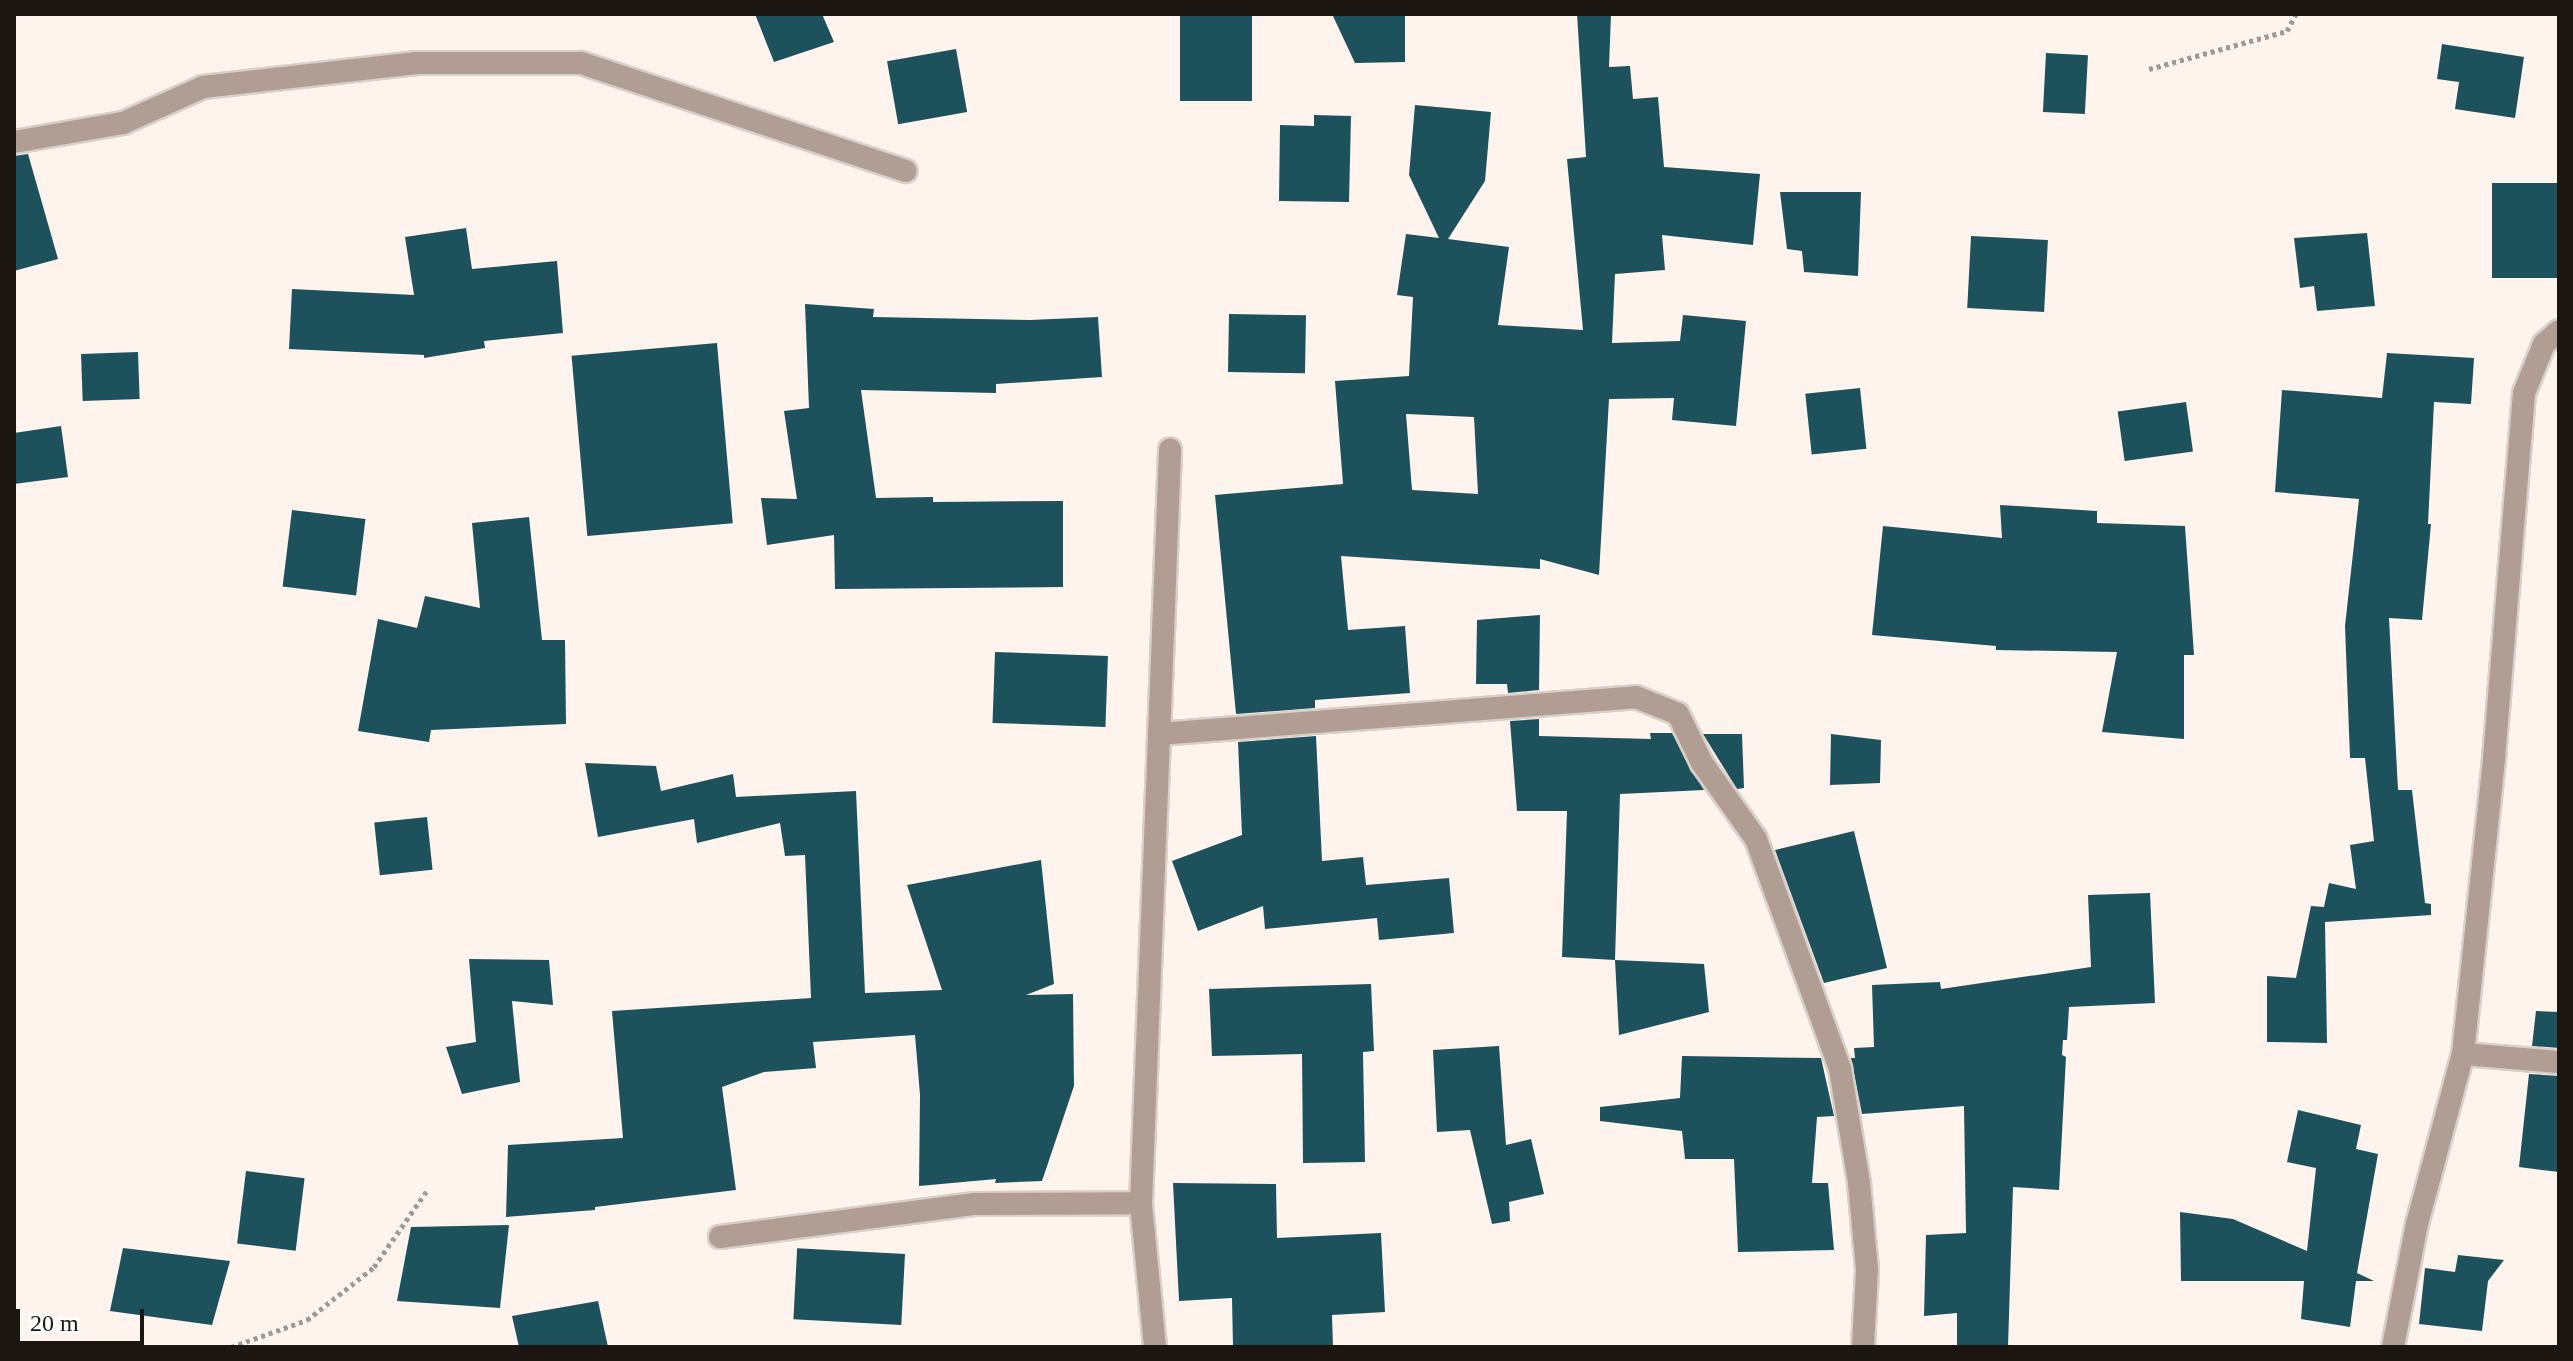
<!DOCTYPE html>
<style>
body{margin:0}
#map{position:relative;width:2573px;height:1361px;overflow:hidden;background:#fef3ed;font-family:"Times New Roman",serif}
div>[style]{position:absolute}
.building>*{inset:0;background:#1d515b;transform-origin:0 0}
.path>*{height:5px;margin-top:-2.5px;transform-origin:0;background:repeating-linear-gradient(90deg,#a29994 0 4px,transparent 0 8px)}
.roads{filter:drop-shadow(2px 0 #dad0ca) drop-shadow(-2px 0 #dad0ca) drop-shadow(0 2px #dad0ca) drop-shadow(0 -2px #dad0ca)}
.minor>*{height:22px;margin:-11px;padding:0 11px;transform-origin:11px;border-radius:11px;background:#b09d94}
span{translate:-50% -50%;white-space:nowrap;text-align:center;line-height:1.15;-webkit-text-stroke:8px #fff;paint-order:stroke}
.frame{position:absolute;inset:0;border:16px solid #1c1613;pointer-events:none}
.scale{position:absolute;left:16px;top:1309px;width:128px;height:36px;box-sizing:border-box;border:4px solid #1c1613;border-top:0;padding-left:10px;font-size:24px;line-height:28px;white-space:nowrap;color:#1c1613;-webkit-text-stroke:6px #fff;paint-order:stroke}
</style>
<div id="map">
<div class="building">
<i style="clip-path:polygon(755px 14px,822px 14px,834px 42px,774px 62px)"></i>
<i style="left:1180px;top:14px;width:72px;height:87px"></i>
<i style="clip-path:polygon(1332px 14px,1405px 14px,1405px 62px,1355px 63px)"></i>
<i style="clip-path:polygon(evenodd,1577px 14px,1611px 14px,1609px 67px,1630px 66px,1633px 99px,1658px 97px,1664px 167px,1760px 174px,1753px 245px,1662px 235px,1665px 270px,1615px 274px,1612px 343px,1680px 341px,1683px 315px,1746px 321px,1736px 426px,1672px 420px,1674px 398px,1609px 399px,1599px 575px,1540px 559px,1540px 569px,1341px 556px,1348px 630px,1405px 626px,1410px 693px,1315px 700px,1315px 708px,1236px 714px,1215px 495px,1343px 484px,1335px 381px,1409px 376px,1413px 297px,1397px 295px,1406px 234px,1439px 238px,1409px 175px,1415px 105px,1491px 112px,1485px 181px,1448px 239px,1509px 247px,1498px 325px,1583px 330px,1567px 159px,1586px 157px,1577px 14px,1406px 414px,1474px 417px,1478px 494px,1412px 490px,1406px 414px)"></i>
<i style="clip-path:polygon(2442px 44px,2524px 57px,2515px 118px,2455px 109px,2459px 82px,2437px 79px)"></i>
<i style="left:956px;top:49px;width:64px;height:70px;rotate:80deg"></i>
<i style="left:2046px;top:53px;width:42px;height:59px;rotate:3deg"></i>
<i style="clip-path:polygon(1314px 115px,1351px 116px,1349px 202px,1279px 201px,1280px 125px,1314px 126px)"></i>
<i style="clip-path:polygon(28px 154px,58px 259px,14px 271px,14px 156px)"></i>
<i style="left:2559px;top:183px;width:95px;height:67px;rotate:90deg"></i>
<i style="clip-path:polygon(1780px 192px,1861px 192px,1858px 276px,1804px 272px,1802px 251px,1787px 249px)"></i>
<i style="clip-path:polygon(466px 228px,472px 269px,557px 261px,563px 333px,484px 341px,485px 348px,424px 358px,424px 355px,289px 349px,292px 289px,414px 295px,405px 237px)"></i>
<i style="clip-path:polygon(2367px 233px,2375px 306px,2317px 311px,2314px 286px,2300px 288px,2294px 238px)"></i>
<i style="left:1971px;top:236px;width:77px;height:72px;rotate:3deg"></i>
<i style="clip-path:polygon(805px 304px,874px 309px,873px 317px,1030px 320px,1098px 317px,1102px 377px,996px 384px,996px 393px,861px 390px,876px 498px,933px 497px,933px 502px,1063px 501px,1063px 587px,835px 589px,834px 535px,767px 545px,761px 498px,797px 499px,784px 411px,809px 408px)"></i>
<i style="left:1229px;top:314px;width:77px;height:58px;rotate:1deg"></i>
<i style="left:717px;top:343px;width:181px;height:146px;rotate:85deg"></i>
<i style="left:138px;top:352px;width:47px;height:57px;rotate:88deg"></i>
<i style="clip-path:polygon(2387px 353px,2474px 358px,2471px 404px,2434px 402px,2428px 524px,2431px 524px,2422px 620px,2389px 618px,2398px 790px,2412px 790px,2425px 903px,2431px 904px,2431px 915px,2325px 922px,2327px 1043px,2267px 1042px,2267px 976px,2296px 978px,2311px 906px,2324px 907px,2329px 883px,2356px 889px,2350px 845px,2374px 841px,2365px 758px,2350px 758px,2345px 626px,2359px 499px,2275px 492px,2282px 390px,2382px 398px)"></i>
<i style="left:1860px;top:388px;width:61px;height:55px;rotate:84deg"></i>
<i style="left:2186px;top:402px;width:50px;height:69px;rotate:82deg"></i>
<i style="clip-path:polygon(61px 426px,68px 477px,14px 484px,14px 433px)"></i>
<i style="clip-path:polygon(2000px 505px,2097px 511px,2097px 523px,2185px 526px,2194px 655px,2184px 655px,2184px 739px,2102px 732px,2117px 652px,1996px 650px,1996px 646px,1872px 635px,1883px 526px,2002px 538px)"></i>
<i style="left:292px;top:510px;width:74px;height:77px;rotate:7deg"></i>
<i style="clip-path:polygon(529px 517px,542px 640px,565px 640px,566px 724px,431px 730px,429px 742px,358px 731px,378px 619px,417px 628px,425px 596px,480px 608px,472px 523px)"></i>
<i style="clip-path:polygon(1540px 615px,1539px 690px,1508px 693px,1507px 684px,1476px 684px,1477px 620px)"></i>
<i style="left:995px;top:652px;width:113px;height:71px;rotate:2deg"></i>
<i style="clip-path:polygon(1539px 719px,1539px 736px,1651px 739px,1650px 733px,1672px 733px,1704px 790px,1620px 794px,1615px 960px,1562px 957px,1567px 811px,1517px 811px,1510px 721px)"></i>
<i style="clip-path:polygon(1703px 734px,1742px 734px,1744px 788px,1737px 789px)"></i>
<i style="clip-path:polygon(1831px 734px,1881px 740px,1880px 783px,1830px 785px)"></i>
<i style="clip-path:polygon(1316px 736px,1322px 861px,1363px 857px,1366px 885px,1449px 878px,1454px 933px,1379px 940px,1377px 918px,1265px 929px,1263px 906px,1198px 931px,1172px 861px,1242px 835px,1238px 742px)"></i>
<i style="clip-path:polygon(585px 763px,656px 766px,661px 791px,733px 774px,736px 797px,856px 791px,865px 993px,942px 990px,907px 885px,1041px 860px,1054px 984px,1026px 995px,1073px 994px,1074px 1086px,1042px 1181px,995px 1183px,996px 1179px,919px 1186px,920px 1095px,915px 1035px,813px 1042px,816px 1068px,764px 1072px,722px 1087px,736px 1190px,595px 1207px,595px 1210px,506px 1217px,508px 1145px,623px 1138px,612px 1011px,811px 998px,805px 855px,785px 856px,780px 823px,697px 843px,694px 819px,598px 837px)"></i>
<i style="left:427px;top:817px;width:53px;height:53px;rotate:84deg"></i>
<i style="clip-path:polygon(1854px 831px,1887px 968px,1824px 983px,1775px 850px)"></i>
<i style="clip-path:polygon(2150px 893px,2155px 1003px,2069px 1007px,2067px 1040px,2063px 1040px,2062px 1055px,2066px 1057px,2059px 1190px,2013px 1187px,2008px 1347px,1957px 1347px,1957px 1313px,1924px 1316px,1926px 1235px,1966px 1233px,1964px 1106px,1862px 1114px,1851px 1058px,1855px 1058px,1854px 1048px,1874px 1047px,1872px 985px,1940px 982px,1941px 989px,2091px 967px,2088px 895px)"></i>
<i style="clip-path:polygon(469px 959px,549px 960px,553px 1005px,512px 1001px,520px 1082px,462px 1094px,446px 1047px,476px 1042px)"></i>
<i style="clip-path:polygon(1615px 960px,1704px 964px,1709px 1012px,1619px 1035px)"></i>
<i style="clip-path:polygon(1371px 984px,1374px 1051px,1363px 1052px,1365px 1162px,1303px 1163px,1302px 1054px,1212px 1056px,1209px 989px)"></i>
<i style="clip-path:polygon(2536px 1011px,2559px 1012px,2559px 1048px,2532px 1046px)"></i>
<i style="clip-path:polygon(1499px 1046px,1506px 1145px,1531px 1139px,1544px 1194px,1509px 1202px,1510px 1221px,1492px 1224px,1470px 1130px,1437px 1132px,1433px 1050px)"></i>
<i style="clip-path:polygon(1682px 1056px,1821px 1058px,1834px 1116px,1817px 1117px,1812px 1183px,1828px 1183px,1834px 1250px,1738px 1252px,1734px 1159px,1685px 1159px,1682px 1131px,1600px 1121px,1600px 1107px,1680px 1098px)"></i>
<i style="clip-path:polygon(2529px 1074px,2559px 1076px,2559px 1172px,2519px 1167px)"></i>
<i style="clip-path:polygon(2298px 1110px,2361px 1125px,2356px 1149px,2378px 1154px,2357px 1273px,2374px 1281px,2356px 1281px,2350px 1327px,2301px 1319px,2304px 1281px,2181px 1281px,2180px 1212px,2233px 1219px,2307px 1251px,2316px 1168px,2287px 1162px)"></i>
<i style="left:246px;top:1171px;width:59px;height:73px;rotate:7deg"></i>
<i style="clip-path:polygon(1173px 1183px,1276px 1184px,1277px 1238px,1381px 1233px,1385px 1312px,1332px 1315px,1333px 1347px,1233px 1347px,1232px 1298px,1179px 1301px)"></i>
<i style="clip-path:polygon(509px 1225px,500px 1308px,397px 1301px,411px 1227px)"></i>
<i style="clip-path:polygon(123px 1248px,230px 1261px,212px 1325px,110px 1311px)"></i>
<i style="left:905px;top:1254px;width:71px;height:108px;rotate:93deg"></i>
<i style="clip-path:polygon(2458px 1255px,2504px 1260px,2488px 1281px,2482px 1331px,2419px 1324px,2425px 1268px,2455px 1272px)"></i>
<i style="clip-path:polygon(598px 1301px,608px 1347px,519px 1347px,512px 1316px)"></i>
</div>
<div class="path">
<i style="left:2149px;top:69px;width:143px;rotate:-15.4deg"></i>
<i style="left:2287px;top:31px;width:19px;rotate:-62deg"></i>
<i style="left:231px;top:1347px;width:81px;rotate:-19.6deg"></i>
<i style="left:307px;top:1320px;width:85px;rotate:-38.3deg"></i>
<i style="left:374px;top:1267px;width:95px;rotate:-55.3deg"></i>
</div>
<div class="roads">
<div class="minor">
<i style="left:14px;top:142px;width:111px;rotate:-9.9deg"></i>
<i style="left:123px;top:123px;width:88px;rotate:-24.2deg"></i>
<i style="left:203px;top:87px;width:215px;rotate:-6.4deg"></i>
<i style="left:417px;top:63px;width:164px"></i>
<i style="left:581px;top:63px;width:342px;rotate:18.4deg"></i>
<i style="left:1159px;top:734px;width:478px;rotate:-4.4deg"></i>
<i style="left:1636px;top:697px;width:45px;rotate:22deg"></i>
<i style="left:1678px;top:714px;width:55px;rotate:63.9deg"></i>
<i style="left:1702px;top:763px;width:93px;rotate:54.6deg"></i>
<i style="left:1756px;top:839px;width:245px;rotate:69.9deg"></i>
<i style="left:1840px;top:1069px;width:116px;rotate:80.5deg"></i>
<i style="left:1859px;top:1183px;width:87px;rotate:84.7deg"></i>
<i style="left:1867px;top:1270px;width:77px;rotate:93deg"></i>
<i style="left:2463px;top:1054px;width:96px;rotate:4.8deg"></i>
<i style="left:720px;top:1237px;width:257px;rotate:-7.4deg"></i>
<i style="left:975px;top:1204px;width:166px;rotate:-0.3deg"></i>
<i style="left:1155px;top:1347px;width:145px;rotate:-95.6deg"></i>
<i style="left:1141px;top:1203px;width:754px;rotate:-87.79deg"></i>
<i style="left:2393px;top:1347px;width:125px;rotate:-79deg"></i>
<i style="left:2417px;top:1224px;width:176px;rotate:-74.9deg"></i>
<i style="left:2463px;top:1054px;width:298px;rotate:-84deg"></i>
<i style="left:2494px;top:758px;width:366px;rotate:-85.3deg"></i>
<i style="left:2524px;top:393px;width:53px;rotate:-67.8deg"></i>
<i style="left:2544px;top:344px;width:20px;rotate:-41deg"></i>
</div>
</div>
<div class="frame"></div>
<div class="scale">20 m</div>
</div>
